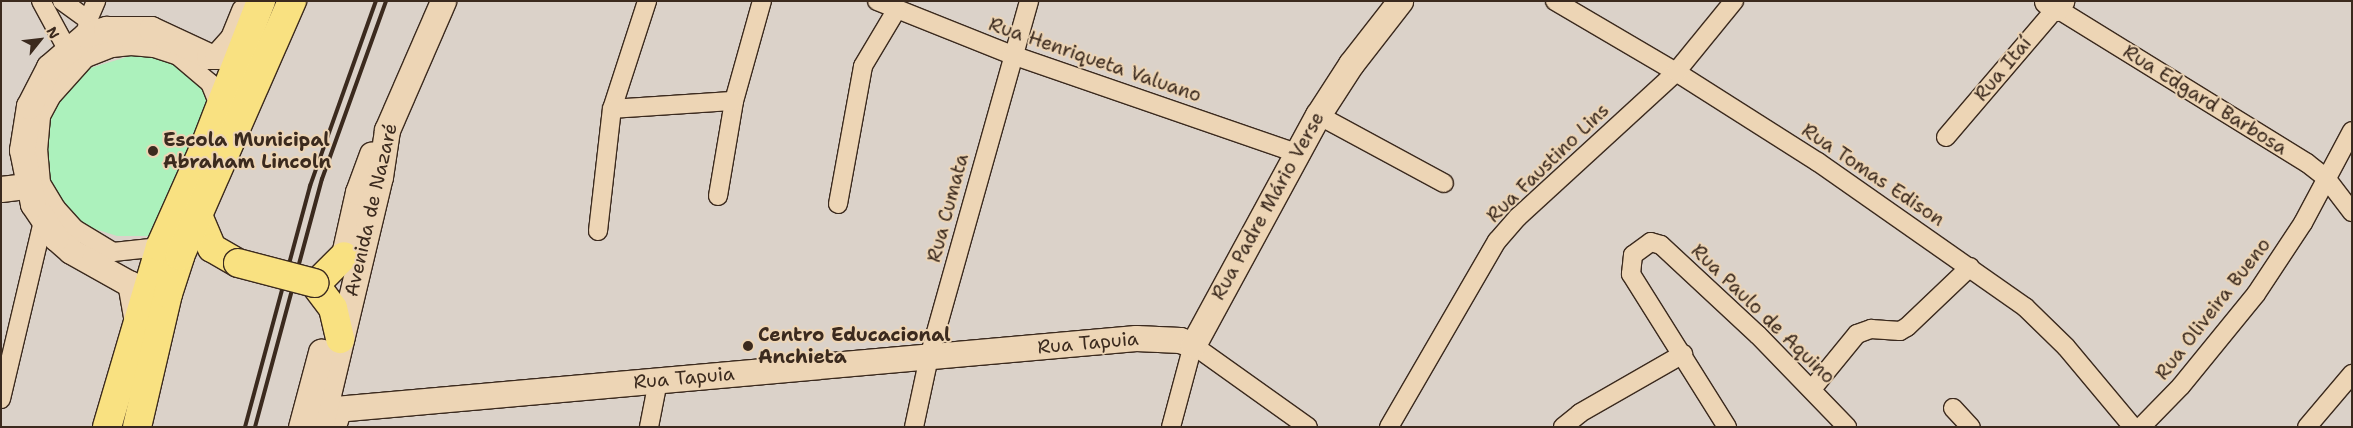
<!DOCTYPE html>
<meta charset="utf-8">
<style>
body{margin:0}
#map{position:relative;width:2353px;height:428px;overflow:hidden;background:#dbd2c9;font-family:"Shantell Sans",sans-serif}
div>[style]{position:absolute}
.green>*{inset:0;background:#acf1bc}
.roads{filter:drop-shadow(1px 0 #3b2a1e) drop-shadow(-1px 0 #3b2a1e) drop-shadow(0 1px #3b2a1e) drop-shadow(0 -1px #3b2a1e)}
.street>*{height:18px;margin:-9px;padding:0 9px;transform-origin:9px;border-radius:9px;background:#edd5b5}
.secondary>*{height:25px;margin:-12.5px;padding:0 12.5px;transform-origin:12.5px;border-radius:12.5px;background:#edd5b5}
.primary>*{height:28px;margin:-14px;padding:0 14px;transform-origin:14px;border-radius:14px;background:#f9e181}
.rail>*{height:4px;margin:-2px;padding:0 2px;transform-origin:2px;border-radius:2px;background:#3b2a1e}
.bridges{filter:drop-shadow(1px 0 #3b2a1e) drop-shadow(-1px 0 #3b2a1e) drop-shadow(0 1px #3b2a1e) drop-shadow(0 -1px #3b2a1e)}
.primary-bridge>*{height:28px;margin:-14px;padding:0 14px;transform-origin:14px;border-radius:14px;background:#f9e181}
.dots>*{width:14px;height:14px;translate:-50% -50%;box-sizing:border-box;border:2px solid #edd5b5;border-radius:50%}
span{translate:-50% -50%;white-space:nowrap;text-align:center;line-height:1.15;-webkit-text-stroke:4px #edd5b5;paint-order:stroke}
.street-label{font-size:19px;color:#3b2a1e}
.poi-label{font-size:19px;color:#3b2a1e;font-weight:700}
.left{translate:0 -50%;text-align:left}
.frame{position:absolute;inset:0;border:2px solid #3b2a1e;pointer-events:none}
.north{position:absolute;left:15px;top:15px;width:50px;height:50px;-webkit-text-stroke:4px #edd5b5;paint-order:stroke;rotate:61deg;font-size:14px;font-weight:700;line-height:20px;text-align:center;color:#3b2a1e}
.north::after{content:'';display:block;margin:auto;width:18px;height:22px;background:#3b2a1e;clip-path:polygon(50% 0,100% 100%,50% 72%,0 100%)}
</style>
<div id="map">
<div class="green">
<i style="clip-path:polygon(140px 53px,177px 65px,204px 89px,209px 104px,153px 236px,117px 236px,86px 226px,65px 210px,47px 177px,49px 121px,58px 100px,87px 69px)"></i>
</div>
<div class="roads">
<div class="street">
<i style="left:41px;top:1px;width:67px;rotate:61.5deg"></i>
<i style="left:62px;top:1px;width:32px;rotate:36deg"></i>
<i style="left:877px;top:1px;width:145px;rotate:21.8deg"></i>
<i style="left:1012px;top:55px;width:304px;rotate:19deg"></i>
<i style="left:1555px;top:1px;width:140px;rotate:30.4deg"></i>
<i style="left:1676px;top:72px;width:168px;rotate:32.4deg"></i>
<i style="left:1818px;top:162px;width:253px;rotate:35deg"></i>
<i style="left:2025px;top:307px;width:57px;rotate:44.3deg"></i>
<i style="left:2066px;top:347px;width:104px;rotate:50.1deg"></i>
<i style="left:85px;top:44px;width:24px;rotate:-83deg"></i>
<i style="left:88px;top:20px;width:21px;rotate:-67deg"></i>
<i style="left:612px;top:109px;width:114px;rotate:-72deg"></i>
<i style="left:1318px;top:115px;width:143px;rotate:28.4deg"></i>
<i style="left:1946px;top:137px;width:170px;rotate:-49.5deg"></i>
<i style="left:2056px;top:8px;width:295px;rotate:31.7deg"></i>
<i style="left:2307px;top:163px;width:24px;rotate:38deg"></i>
<i style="left:2326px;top:178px;width:43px;rotate:52.6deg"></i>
<i style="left:718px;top:196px;width:96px;rotate:-80.4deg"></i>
<i style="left:734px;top:101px;width:104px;rotate:-74.4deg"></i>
<i style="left:838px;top:204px;width:140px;rotate:-79.7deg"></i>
<i style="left:863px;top:66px;width:66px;rotate:-59.2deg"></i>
<i style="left:598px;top:231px;width:123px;rotate:-83.5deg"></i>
<i style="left:612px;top:109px;width:122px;rotate:-3.8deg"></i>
<i style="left:160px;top:247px;width:47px;rotate:173.9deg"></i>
<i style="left:113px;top:252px;width:44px;rotate:-148.8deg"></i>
<i style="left:75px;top:229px;width:28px;rotate:-132deg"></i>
<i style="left:56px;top:208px;width:29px;rotate:-121deg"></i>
<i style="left:41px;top:183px;width:32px;rotate:-95deg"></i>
<i style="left:38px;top:151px;width:35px;rotate:-85deg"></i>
<i style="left:41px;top:116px;width:21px;rotate:-62deg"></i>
<i style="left:51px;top:97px;width:52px;rotate:-48.1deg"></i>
<i style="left:86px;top:58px;width:28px;rotate:-21deg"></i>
<i style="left:112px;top:48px;width:19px;rotate:-6deg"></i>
<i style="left:131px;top:46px;width:23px;rotate:5deg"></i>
<i style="left:154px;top:48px;width:25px;rotate:18deg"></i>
<i style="left:178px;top:56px;width:42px;rotate:40.2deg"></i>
<i style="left:210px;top:83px;width:24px;rotate:68deg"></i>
<i style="left:1812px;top:389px;width:71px;rotate:-50.7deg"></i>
<i style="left:1857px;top:334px;width:15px;rotate:-20deg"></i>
<i style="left:1871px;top:329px;width:29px;rotate:4deg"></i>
<i style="left:1900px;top:331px;width:8px;rotate:-30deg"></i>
<i style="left:1907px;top:327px;width:87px;rotate:-43.6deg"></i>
<i style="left:1px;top:399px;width:183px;rotate:-76.7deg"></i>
<i style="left:1953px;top:408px;width:26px;rotate:47deg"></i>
<i style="left:337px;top:427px;width:19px;rotate:-72deg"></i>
<i style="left:649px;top:427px;width:47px;rotate:-78.9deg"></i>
<i style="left:914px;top:427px;width:72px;rotate:-77.9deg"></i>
<i style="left:929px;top:357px;width:370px;rotate:-74.3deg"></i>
<i style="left:1171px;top:427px;width:85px;rotate:-75deg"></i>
<i style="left:1193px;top:345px;width:141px;rotate:35.5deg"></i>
<i style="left:1389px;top:427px;width:215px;rotate:-59.9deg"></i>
<i style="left:1497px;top:241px;width:32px;rotate:-49deg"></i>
<i style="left:1518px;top:217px;width:214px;rotate:-42.5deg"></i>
<i style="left:1676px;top:72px;width:92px;rotate:-50.8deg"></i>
<i style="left:1563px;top:427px;width:22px;rotate:-39deg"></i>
<i style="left:1580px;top:413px;width:119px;rotate:-29.8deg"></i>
<i style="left:1727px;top:427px;width:181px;rotate:-122.1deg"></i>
<i style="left:1631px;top:274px;width:19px;rotate:-84deg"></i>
<i style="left:1633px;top:255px;width:22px;rotate:-36deg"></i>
<i style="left:1651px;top:242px;width:10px;rotate:17deg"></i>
<i style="left:1661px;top:245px;width:132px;rotate:42.9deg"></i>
<i style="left:1758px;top:335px;width:128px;rotate:45.9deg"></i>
<i style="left:2141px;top:427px;width:57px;rotate:-45.7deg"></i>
<i style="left:2181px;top:386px;width:119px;rotate:-50.8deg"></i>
<i style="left:2256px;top:294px;width:85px;rotate:-56.5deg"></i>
<i style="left:2303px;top:223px;width:104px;rotate:-62deg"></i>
<i style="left:2307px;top:427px;width:70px;rotate:-49.7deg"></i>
</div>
<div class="secondary">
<i style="left:2047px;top:1px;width:11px;rotate:38deg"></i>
<i style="left:2056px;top:8px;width:9px;rotate:-54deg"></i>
<i style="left:1px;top:189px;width:26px;rotate:-7deg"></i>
<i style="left:345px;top:250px;width:59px;rotate:-77.4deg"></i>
<i style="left:358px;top:192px;width:40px;rotate:-69.8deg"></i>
<i style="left:137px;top:322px;width:39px;rotate:-100deg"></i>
<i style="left:130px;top:284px;width:68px;rotate:-150.8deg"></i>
<i style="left:71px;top:251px;width:20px;rotate:-139deg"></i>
<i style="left:56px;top:238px;width:41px;rotate:-124.1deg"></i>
<i style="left:33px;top:204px;width:55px;rotate:-101.5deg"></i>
<i style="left:22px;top:150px;width:45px;rotate:-81deg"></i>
<i style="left:29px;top:106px;width:44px;rotate:-62.9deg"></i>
<i style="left:49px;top:67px;width:49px;rotate:-40.9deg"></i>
<i style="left:86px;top:35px;width:21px;rotate:-17deg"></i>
<i style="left:106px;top:29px;width:45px"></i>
<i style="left:151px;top:29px;width:64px;rotate:25deg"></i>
<i style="left:209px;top:56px;width:8px"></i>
<i style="left:217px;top:56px;width:24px;rotate:-48deg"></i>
<i style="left:233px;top:38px;width:29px;rotate:-68deg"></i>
<i style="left:324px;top:410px;width:815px;rotate:-5.07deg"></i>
<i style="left:1136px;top:338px;width:44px;rotate:2.6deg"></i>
<i style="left:1180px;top:340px;width:14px;rotate:21deg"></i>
<i style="left:1193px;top:345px;width:262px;rotate:-61.5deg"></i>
<i style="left:1318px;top:115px;width:61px;rotate:-57.1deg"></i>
<i style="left:1351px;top:64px;width:80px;rotate:-52.1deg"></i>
<i style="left:321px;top:424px;width:254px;rotate:-76.6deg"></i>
<i style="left:380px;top:177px;width:48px;rotate:-81.5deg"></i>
<i style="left:387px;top:130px;width:141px;rotate:-66.5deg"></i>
<i style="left:301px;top:427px;width:78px;rotate:-75.1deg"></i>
</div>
<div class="primary">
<i style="left:197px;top:213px;width:38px;rotate:67deg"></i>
<i style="left:212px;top:248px;width:30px;rotate:30deg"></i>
<i style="left:314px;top:283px;width:31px;rotate:53deg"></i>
<i style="left:333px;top:308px;width:32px;rotate:77deg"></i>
<i style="left:317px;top:283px;width:38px;rotate:-45deg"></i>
<i style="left:107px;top:427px;width:188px;rotate:-73.6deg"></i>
<i style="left:160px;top:247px;width:108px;rotate:-66deg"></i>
<i style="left:204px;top:148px;width:158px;rotate:-68.8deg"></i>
<i style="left:137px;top:427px;width:137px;rotate:-76.9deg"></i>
<i style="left:168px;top:294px;width:40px;rotate:-72deg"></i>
<i style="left:180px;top:256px;width:279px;rotate:-66.3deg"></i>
</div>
</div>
<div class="rail">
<i style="left:245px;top:427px;width:250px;rotate:-74.9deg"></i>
<i style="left:310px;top:186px;width:196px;rotate:-70.4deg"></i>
<i style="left:255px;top:427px;width:257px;rotate:-74.9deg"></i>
<i style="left:322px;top:179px;width:189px;rotate:-70.2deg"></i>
</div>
<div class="bridges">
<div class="primary-bridge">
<i style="left:238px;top:263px;width:79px;rotate:14.7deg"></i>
</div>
</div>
<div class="dots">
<i style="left:153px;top:151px;background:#3b2a1e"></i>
<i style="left:748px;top:346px;background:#3b2a1e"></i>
</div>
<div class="street-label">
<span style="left:1095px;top:60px;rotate:19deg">Rua Henriqueta Valuano</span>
<span style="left:2003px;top:69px;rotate:-50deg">Rua Itaí</span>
<span style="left:2205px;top:100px;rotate:32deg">Rua Edgard Barbosa</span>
<span style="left:1548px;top:163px;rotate:-44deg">Rua Faustino Lins</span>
<span style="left:1873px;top:175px;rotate:34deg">Rua Tomas Edison</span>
<span style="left:1268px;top:206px;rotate:-61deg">Rua Padre Mário Verse</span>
<span style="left:948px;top:208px;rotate:-75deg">Rua Cumata</span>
<span style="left:371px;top:210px;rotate:-77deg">Avenida de Nazaré</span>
<span style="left:2213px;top:309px;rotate:-52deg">Rua Oliveira Bueno</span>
<span style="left:1763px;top:314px;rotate:44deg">Rua Paulo de Aquino</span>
<span style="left:1088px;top:343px;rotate:-5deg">Rua Tapuia</span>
<span style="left:684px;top:378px;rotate:-5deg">Rua Tapuia</span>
</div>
<div class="poi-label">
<span class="left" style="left:163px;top:151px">Escola Municipal<br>Abraham Lincoln</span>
<span class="left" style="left:758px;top:346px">Centro Educacional<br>Anchieta</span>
</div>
<div class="frame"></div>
<div class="north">N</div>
</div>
